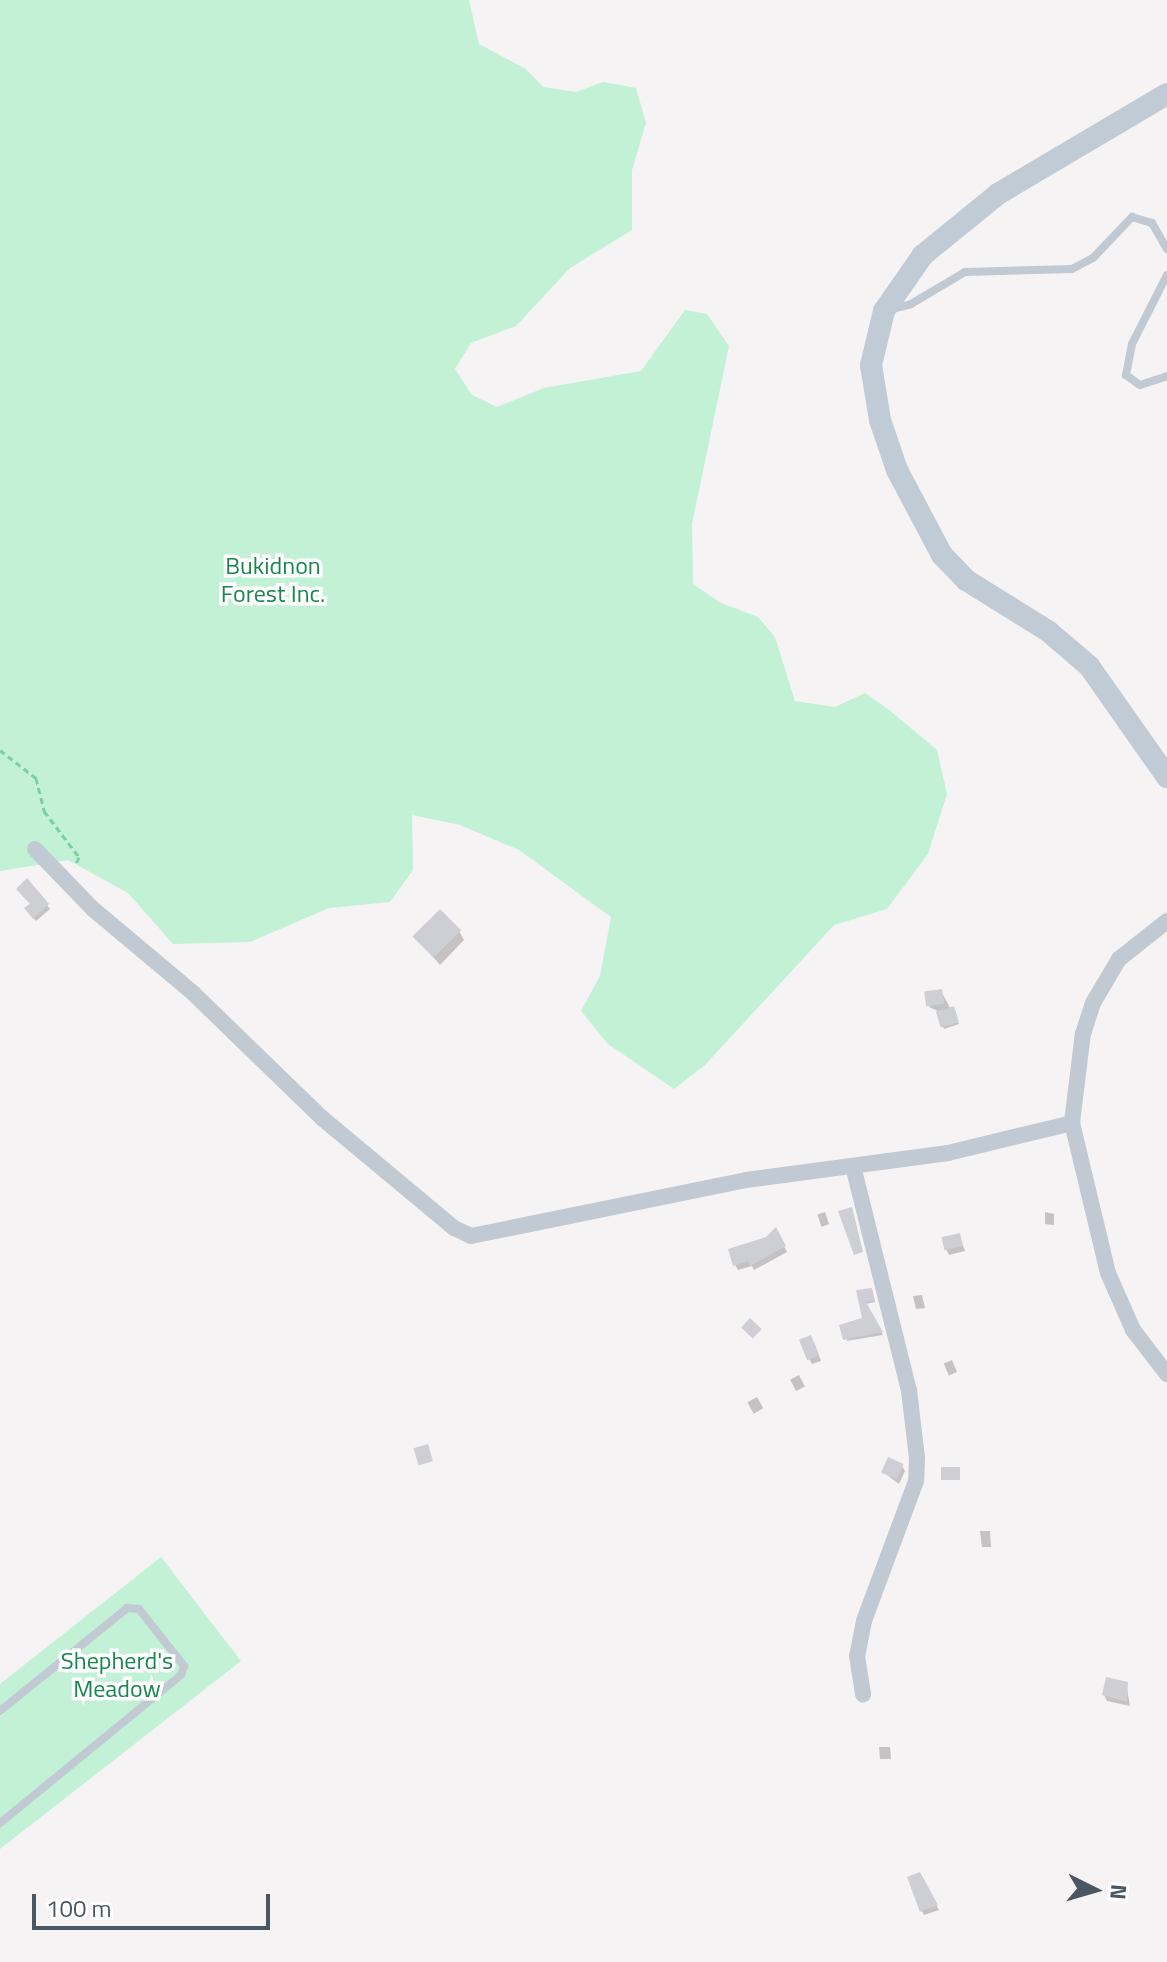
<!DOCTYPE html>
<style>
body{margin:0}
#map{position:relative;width:1167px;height:1962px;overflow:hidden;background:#f5f3f3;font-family:"Titillium Web",sans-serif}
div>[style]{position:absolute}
.green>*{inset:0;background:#c3f1d5}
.shadow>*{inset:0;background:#0003;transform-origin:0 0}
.building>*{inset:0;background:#cdcfd5;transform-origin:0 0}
.path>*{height:3px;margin-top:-1.5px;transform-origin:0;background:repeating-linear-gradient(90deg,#7ad0a6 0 6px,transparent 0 10px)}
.service>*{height:8px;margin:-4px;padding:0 4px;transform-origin:4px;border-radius:4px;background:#c1cad2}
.minor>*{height:16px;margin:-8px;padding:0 8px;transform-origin:8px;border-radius:8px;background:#c1cad2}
.secondary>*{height:22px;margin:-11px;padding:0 11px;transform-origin:11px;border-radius:11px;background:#c1cbd6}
span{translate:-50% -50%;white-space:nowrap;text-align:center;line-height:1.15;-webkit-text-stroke:7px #fff;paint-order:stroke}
.park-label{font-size:24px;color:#17864f}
.north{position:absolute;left:1055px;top:1850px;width:80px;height:80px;-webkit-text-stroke:6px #fff;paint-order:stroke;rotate:95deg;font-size:22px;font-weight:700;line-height:32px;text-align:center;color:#4a5661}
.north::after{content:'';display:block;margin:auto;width:28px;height:36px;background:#4a5661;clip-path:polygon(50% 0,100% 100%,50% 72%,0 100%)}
.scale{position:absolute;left:32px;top:1894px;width:238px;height:36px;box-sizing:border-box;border:4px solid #4a5661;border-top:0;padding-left:10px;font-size:24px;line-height:28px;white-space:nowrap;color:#4a5661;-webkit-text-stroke:6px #fff;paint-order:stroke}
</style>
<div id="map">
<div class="green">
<i style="clip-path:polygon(0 0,469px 0,479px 44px,526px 69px,543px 87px,576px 92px,603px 82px,636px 88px,646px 123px,632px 170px,632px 230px,570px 268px,516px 326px,471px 343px,455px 369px,472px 395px,497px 407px,544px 388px,641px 371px,685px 310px,707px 314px,729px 346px,692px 524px,693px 584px,721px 603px,758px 617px,775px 637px,795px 701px,835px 707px,865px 693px,888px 709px,937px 750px,947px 794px,928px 854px,887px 909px,834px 925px,705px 1065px,674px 1089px,608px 1044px,581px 1011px,600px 976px,611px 917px,519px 850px,460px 825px,412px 815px,413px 870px,390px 902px,329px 908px,250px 942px,173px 944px,128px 893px,68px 860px,0 871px)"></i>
<i style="clip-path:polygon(161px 1557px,241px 1661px,0 1849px,0 1684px)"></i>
</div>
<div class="shadow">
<i style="clip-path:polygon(31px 905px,47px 905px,50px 909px,36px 921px,29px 912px)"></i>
<i style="clip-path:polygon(459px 931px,464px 940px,440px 965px,416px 937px)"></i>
<i style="clip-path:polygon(941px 991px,959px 1024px,944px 1029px,938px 1011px,929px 1007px)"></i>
<i style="left:825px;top:1212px;width:13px;height:8px;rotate:72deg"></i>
<i style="clip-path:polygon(1045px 1212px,1054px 1214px,1054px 1225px,1045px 1224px)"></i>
<i style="clip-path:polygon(776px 1231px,787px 1252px,754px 1270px,752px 1266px,738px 1270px,735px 1265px)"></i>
<i style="clip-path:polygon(959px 1235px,965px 1251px,949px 1255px,946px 1249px)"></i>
<i style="clip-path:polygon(861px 1291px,872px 1292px,875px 1302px,865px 1304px,883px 1335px,846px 1341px,865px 1319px)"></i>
<i style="clip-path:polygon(922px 1295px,925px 1308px,916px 1309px,913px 1296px)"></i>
<i style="clip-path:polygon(814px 1342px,821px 1361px,812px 1364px,809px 1359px)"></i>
<i style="left:952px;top:1360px;width:13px;height:9px;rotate:67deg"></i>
<i style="left:799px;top:1375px;width:13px;height:10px;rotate:63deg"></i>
<i style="left:757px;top:1397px;width:13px;height:11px;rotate:61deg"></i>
<i style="clip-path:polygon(902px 1466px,905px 1471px,899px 1484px,883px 1472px)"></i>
<i style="clip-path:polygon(980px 1531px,990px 1531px,991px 1547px,982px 1547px)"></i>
<i style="clip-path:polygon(1126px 1683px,1130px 1706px,1107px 1701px,1104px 1695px)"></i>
<i style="clip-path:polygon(879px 1747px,890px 1747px,891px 1759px,880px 1759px)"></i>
<i style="clip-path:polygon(919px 1874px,939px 1910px,924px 1915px,922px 1911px)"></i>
</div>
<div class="building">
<i style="clip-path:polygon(27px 878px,49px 904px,33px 919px,24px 908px,30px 904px,16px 889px)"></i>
<i style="left:440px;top:909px;width:30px;height:39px;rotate:45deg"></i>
<i style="left:942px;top:989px;width:15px;height:18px;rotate:82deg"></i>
<i style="left:954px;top:1006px;width:17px;height:19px;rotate:73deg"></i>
<i style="clip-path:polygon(852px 1207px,863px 1252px,854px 1255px,838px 1211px)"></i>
<i style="clip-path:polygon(776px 1227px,786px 1246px,750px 1266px,748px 1261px,733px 1266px,728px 1249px,766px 1237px)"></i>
<i style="left:960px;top:1233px;width:13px;height:19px;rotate:77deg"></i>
<i style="clip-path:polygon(872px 1288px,875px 1301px,866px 1302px,883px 1332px,843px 1340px,839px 1325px,862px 1318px,856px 1290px)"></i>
<i style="left:750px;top:1318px;width:16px;height:13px;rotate:43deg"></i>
<i style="left:811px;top:1335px;width:22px;height:13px;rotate:68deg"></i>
<i style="left:428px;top:1444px;width:18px;height:15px;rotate:74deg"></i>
<i style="left:888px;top:1457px;width:17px;height:17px;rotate:24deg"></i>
<i style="left:941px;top:1467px;width:19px;height:13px"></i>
<i style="clip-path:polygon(1106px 1677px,1128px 1682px,1127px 1702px,1102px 1695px)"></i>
<i style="clip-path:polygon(920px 1872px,938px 1905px,920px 1912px,907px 1877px)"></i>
</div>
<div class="path">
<i style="left:0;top:750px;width:46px;rotate:37.9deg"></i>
<i style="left:36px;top:778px;width:34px;rotate:76deg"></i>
<i style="left:44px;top:811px;width:58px;rotate:52.7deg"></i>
<i style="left:79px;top:857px;width:10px;rotate:114deg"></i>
</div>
<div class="service">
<i style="left:1167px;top:275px;width:77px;rotate:116.9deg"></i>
<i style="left:1132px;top:344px;width:32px;rotate:101deg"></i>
<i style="left:1126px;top:375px;width:17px;rotate:36deg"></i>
<i style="left:1140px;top:385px;width:28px;rotate:-18deg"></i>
<i style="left:889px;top:310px;width:23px;rotate:-15deg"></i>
<i style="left:911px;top:304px;width:63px;rotate:-30.7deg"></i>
<i style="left:965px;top:272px;width:107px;rotate:-1.6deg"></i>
<i style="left:1072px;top:269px;width:24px;rotate:-28deg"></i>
<i style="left:1093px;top:258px;width:57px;rotate:-46.4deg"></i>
<i style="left:1132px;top:217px;width:21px;rotate:17deg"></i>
<i style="left:1152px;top:223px;width:30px;rotate:60deg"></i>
<i style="left:0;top:1711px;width:164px;rotate:-39deg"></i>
<i style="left:127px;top:1608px;width:12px;rotate:5deg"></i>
<i style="left:139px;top:1609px;width:73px;rotate:51.7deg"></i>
<i style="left:184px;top:1666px;width:9px;rotate:108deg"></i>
<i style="left:181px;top:1675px;width:234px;rotate:140.7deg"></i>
</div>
<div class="minor">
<i style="left:35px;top:849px;width:83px;rotate:46deg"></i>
<i style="left:93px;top:909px;width:131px;rotate:40deg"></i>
<i style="left:193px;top:993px;width:180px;rotate:44.1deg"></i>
<i style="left:322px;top:1118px;width:172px;rotate:39.8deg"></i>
<i style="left:454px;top:1228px;width:19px;rotate:25deg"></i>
<i style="left:471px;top:1236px;width:281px;rotate:-11.5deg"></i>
<i style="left:746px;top:1180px;width:204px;rotate:-7.6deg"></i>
<i style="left:948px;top:1153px;width:128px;rotate:-13.6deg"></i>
<i style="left:1167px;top:921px;width:61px;rotate:141.6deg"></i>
<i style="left:1119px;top:959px;width:51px;rotate:120.6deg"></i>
<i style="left:1093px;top:1003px;width:32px;rotate:108deg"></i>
<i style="left:1083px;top:1033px;width:91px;rotate:97deg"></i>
<i style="left:1072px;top:1123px;width:154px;rotate:76.5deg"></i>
<i style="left:1108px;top:1273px;width:62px;rotate:66.3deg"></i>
<i style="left:1133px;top:1330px;width:56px;rotate:52.3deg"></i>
<i style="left:853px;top:1166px;width:231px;rotate:76deg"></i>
<i style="left:909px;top:1390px;width:68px;rotate:83.3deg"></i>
<i style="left:917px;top:1458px;width:23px;rotate:92deg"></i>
<i style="left:916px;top:1481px;width:149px;rotate:110.4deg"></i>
<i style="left:864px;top:1621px;width:36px;rotate:101deg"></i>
<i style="left:857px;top:1656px;width:39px;rotate:81deg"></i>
</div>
<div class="secondary">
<i style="left:1167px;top:94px;width:196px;rotate:149.4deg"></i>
<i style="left:998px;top:194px;width:97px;rotate:140.9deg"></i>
<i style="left:923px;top:255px;width:68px;rotate:124.9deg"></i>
<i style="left:884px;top:311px;width:56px;rotate:103.5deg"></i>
<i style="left:871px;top:365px;width:56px;rotate:80.7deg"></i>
<i style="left:880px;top:420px;width:53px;rotate:71.2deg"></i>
<i style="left:897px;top:470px;width:96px;rotate:62.1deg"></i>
<i style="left:942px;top:555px;width:35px;rotate:46deg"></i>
<i style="left:966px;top:580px;width:97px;rotate:31.9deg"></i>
<i style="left:1048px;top:631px;width:54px;rotate:40.5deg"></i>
<i style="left:1089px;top:666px;width:136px;rotate:54.9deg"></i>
</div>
<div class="park-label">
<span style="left:273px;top:580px">Bukidnon<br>Forest Inc.</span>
<span style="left:117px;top:1675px">Shepherd's<br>Meadow</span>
</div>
<div class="north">N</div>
<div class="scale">100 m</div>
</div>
